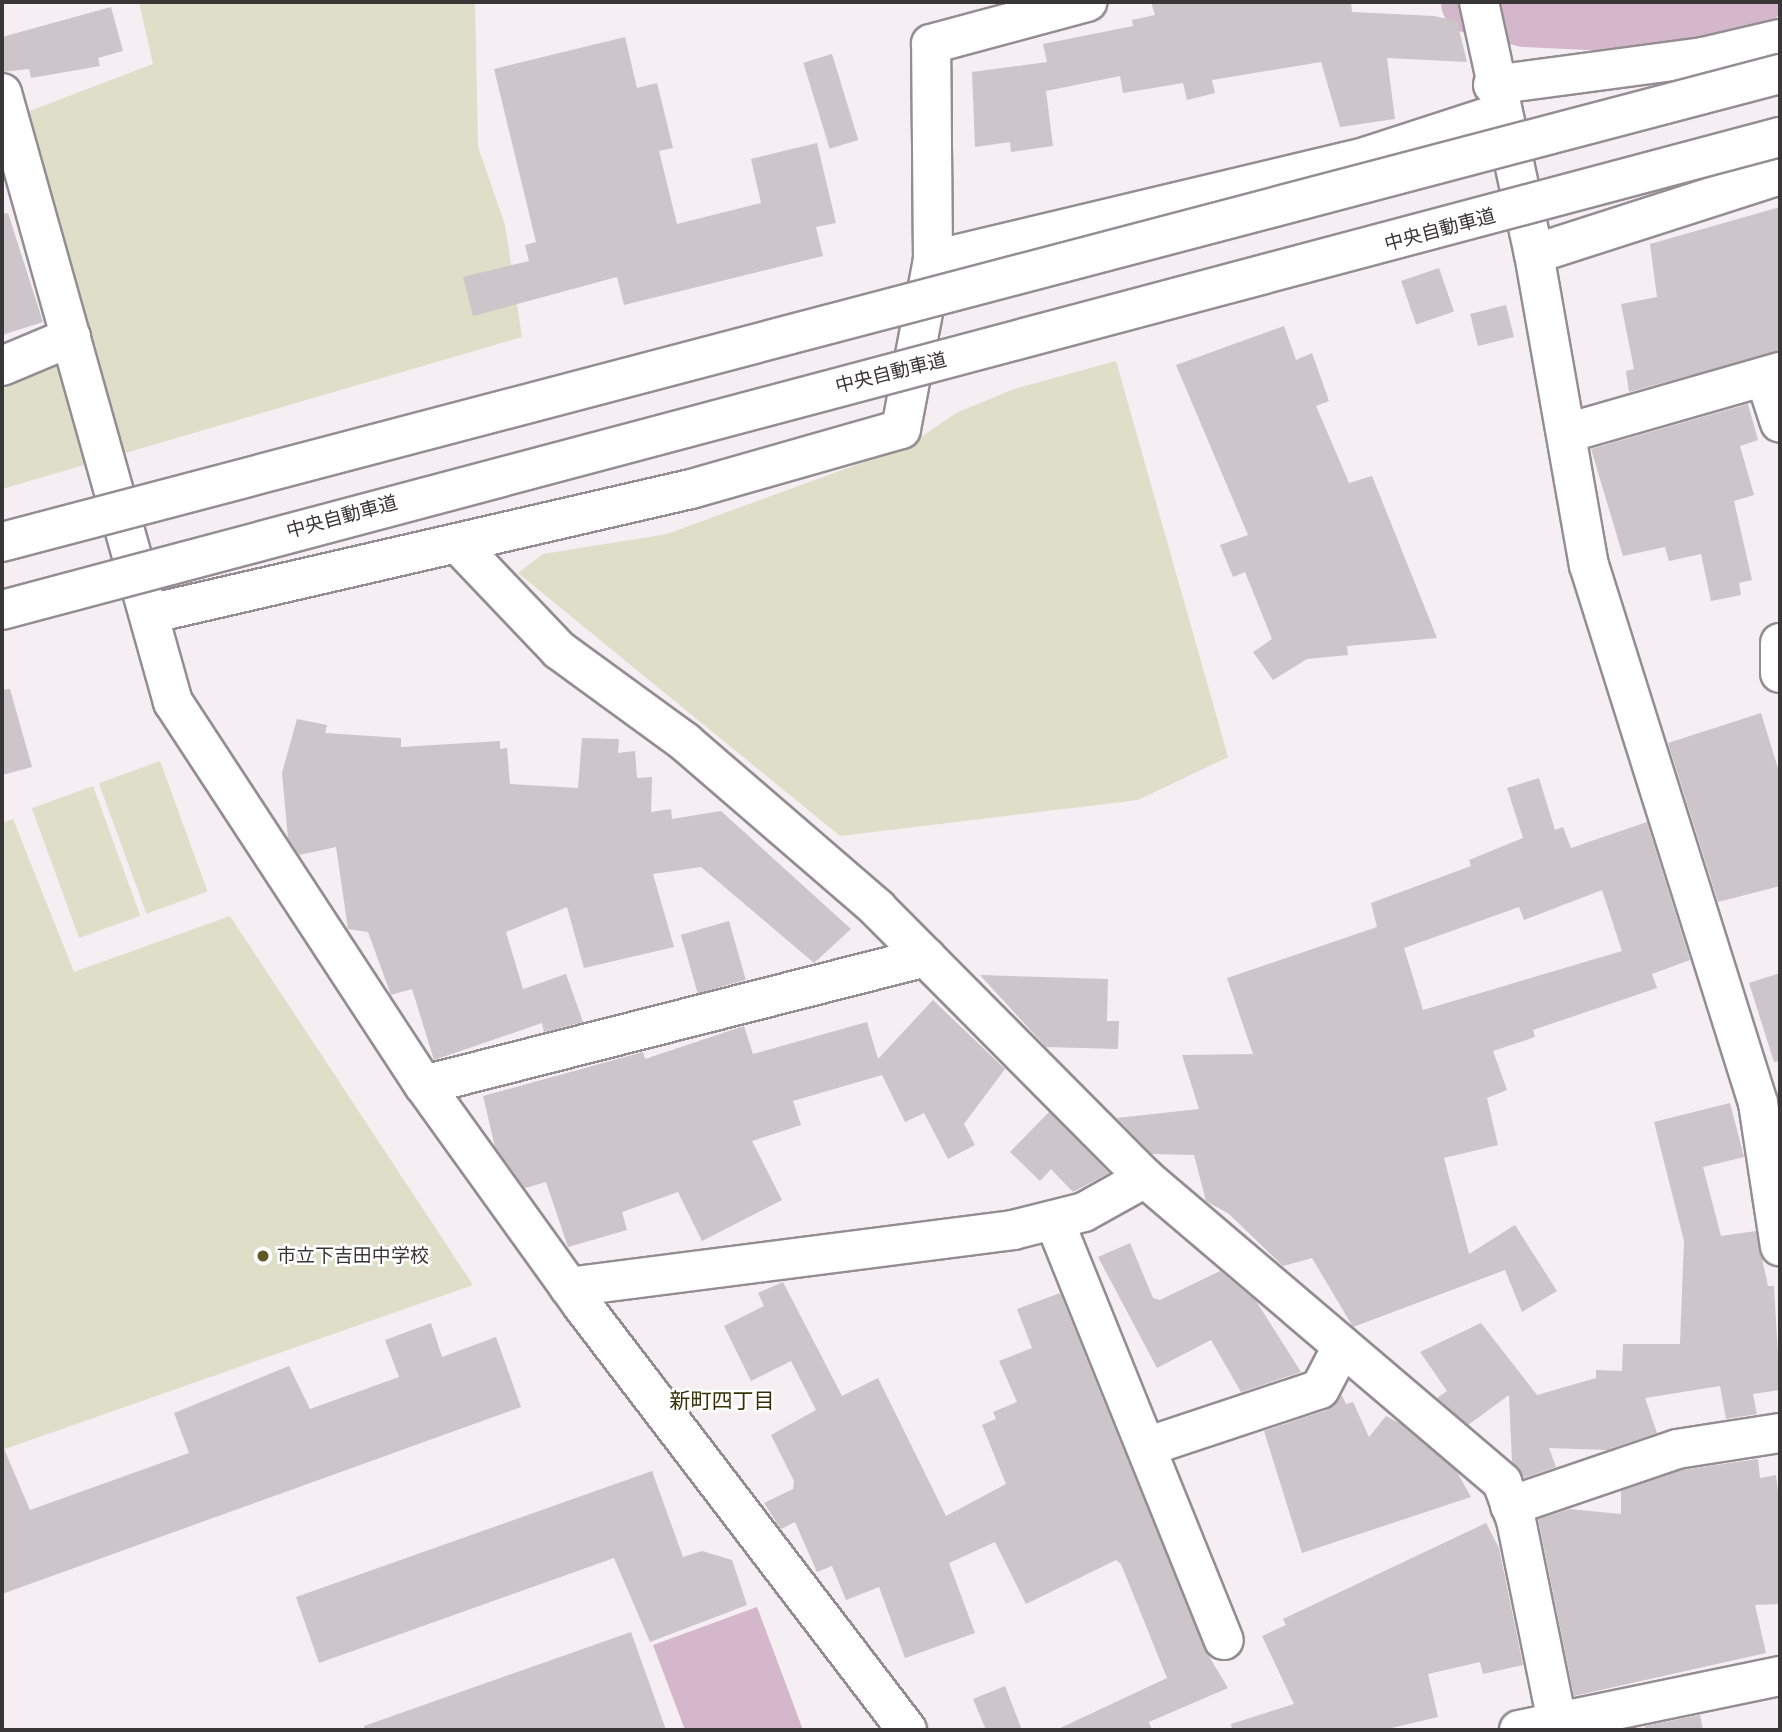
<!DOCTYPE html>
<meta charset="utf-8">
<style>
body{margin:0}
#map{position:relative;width:1782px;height:1732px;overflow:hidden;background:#f5eef2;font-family:"Fira Sans","Noto Sans JP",sans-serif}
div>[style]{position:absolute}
.green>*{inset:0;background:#dedec9;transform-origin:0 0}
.water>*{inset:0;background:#d5b7cb}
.river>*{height:63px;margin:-31.5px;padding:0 31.5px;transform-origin:31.5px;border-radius:31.5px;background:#d5b7cb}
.building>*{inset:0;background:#ccc5c9;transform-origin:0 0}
.roads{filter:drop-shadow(2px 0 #948d92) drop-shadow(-2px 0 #948d92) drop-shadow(0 2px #948d92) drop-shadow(0 -2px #948d92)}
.minor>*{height:38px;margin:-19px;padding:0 19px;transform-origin:19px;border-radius:19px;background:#fff}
.bridges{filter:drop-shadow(2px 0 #948d92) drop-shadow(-2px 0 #948d92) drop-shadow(0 2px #948d92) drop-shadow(0 -2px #948d92)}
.highway-bridge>*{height:38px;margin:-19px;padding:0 19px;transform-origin:19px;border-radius:19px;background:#fff}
.dots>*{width:19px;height:19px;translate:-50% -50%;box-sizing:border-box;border:4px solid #fff;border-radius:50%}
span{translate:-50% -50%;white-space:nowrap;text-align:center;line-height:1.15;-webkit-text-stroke:5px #fff;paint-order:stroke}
.street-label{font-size:19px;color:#393638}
.poi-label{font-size:19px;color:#393638}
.left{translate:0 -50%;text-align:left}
.neighbourhood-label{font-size:21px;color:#343106}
.frame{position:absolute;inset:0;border:4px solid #393638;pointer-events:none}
</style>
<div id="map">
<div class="green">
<i style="clip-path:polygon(139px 2px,475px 2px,478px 147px,505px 225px,522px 337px,2px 489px,2px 383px,82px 336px,27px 112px,153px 64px)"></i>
<i style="clip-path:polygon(1116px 361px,1228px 757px,1138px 800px,840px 836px,518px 573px,543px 554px,667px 534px,908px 446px,956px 413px,1014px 389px)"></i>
<i style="left:160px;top:761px;width:139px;height:65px;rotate:70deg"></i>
<i style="left:93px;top:786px;width:138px;height:65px;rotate:70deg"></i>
<i style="clip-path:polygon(13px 819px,74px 972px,230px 916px,473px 1285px,2px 1450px,2px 823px)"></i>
</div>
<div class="water">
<i style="clip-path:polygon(757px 1607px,803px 1730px,685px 1730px,653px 1645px)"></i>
</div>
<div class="river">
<i style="left:1472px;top:2px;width:55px;rotate:13.8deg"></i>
<i style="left:1525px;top:15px;width:105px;rotate:2.7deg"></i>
<i style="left:1630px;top:20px;width:100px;rotate:-4.6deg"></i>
<i style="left:1730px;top:12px;width:21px;rotate:-28deg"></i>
</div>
<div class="building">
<i style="clip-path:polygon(1151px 2px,1351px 2px,1352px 12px,1434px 16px,1457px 21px,1467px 62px,1387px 58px,1395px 119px,1340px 127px,1321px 62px,1212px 80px,1215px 93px,1187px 100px,1183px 83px,1123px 93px,1120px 76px,1046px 91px,1053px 146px,1011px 152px,1010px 142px,975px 147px,972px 72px,1047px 62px,1043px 44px,1133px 26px,1132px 20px,1155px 15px)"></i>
<i style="clip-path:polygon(111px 7px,123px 51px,98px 58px,100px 66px,31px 78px,29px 69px,2px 72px,2px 37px)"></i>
<i style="clip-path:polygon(625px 37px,637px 88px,657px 83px,673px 148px,659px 151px,677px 224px,761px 203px,751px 159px,817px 143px,836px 223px,816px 227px,823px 256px,624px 305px,617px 277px,473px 316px,463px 277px,529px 261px,525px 245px,536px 242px,494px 69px)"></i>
<i style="left:832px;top:54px;width:90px;height:30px;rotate:73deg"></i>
<i style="clip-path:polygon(1780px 207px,1780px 351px,1629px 392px,1626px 371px,1634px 369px,1621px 304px,1657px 297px,1650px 244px)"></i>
<i style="clip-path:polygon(8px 213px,43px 322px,2px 335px,2px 214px)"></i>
<i style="left:1439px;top:268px;width:46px;height:40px;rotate:71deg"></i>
<i style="left:1506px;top:305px;width:33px;height:37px;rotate:76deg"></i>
<i style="clip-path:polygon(1284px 326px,1296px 360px,1312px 353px,1329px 401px,1316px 406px,1349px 483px,1372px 476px,1437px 638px,1347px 646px,1348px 655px,1307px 659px,1273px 680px,1253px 652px,1272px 639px,1245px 572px,1233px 577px,1220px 545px,1248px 535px,1176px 365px)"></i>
<i style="clip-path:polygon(1748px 404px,1758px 440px,1740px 446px,1754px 495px,1734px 501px,1752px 580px,1739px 583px,1741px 595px,1711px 601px,1701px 554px,1669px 561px,1665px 547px,1623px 556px,1591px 449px)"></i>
<i style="clip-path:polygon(10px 689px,32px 767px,2px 775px,2px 690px)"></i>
<i style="clip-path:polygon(1761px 713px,1780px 775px,1780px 886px,1718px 902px,1668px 743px)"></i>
<i style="clip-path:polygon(297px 719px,327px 725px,325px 733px,401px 738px,401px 747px,500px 741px,500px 749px,507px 748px,510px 784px,578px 788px,582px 738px,619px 739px,618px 753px,635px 751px,637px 778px,652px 777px,651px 812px,671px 809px,672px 819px,721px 811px,851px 929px,814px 963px,701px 867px,653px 874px,674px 947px,584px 968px,567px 907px,506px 932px,523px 989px,566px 974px,583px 1022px,544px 1032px,542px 1023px,434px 1060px,412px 989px,391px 995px,368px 932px,348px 929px,336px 847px,299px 855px,288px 838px,282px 773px)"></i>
<i style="clip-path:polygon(evenodd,1539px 778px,1555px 830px,1563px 827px,1571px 848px,1647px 822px,1690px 960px,1652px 974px,1657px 988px,1533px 1030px,1535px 1037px,1493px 1051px,1507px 1090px,1487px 1098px,1498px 1145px,1444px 1158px,1469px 1254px,1515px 1225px,1557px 1291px,1522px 1312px,1505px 1270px,1353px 1327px,1312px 1258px,1283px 1266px,1229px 1214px,1206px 1201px,1194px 1155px,1152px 1154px,1117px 1118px,1199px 1109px,1182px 1055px,1253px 1054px,1227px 978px,1377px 927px,1371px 903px,1471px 866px,1469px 860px,1523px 838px,1507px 788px,1539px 778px,1602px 890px,1622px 951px,1423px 1010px,1404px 948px,1519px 907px,1524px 920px,1602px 890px)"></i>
<i style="left:729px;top:921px;width:61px;height:50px;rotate:74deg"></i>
<i style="clip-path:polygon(1780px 973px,1780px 1061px,1774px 1062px,1749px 983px)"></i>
<i style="clip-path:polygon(980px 975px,1108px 979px,1107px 1021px,1119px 1021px,1118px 1049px,1046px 1047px)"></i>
<i style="clip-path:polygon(933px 1000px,1005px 1069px,964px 1124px,975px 1145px,948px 1159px,924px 1113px,905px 1122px,882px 1075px,793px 1101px,801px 1125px,752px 1141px,782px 1200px,702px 1241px,678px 1192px,622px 1212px,627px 1230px,568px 1247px,546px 1182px,525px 1188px,495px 1147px,483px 1096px,643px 1052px,645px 1059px,744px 1026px,753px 1054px,867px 1022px,878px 1059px)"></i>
<i style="clip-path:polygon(1730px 1103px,1744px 1157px,1703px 1167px,1721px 1236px,1756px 1231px,1768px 1286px,1774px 1286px,1780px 1390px,1753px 1394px,1757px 1414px,1726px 1419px,1720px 1386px,1645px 1398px,1657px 1433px,1607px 1450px,1549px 1448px,1556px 1467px,1524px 1478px,1512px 1461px,1509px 1395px,1468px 1425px,1437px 1398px,1447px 1391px,1420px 1352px,1481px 1323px,1537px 1395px,1596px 1378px,1596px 1370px,1622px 1371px,1623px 1344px,1680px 1344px,1684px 1241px,1654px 1122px)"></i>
<i style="clip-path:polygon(1049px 1112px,1109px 1173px,1073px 1192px,1051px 1169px,1040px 1181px,1010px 1152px)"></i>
<i style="clip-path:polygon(1130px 1243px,1153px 1298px,1160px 1300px,1220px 1271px,1256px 1301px,1301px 1372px,1241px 1392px,1211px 1340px,1157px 1368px,1098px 1257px)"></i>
<i style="clip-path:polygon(783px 1282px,842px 1396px,878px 1378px,946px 1516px,1006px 1484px,982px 1425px,996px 1419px,993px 1412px,1017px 1402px,999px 1361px,1032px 1348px,1017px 1309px,1060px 1293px,1204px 1648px,1228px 1688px,1149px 1722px,1152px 1730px,1056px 1730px,1167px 1678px,1121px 1564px,1116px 1560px,1026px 1604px,995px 1542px,949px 1563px,975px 1633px,905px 1658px,879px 1587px,846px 1600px,832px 1566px,817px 1572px,795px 1522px,781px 1529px,764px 1503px,793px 1489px,794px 1481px,771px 1435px,816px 1410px,791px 1361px,751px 1381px,724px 1326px,764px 1306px,758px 1293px)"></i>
<i style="clip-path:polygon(431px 1323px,442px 1357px,496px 1337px,521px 1407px,2px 1594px,2px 1444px,30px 1510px,189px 1453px,174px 1413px,289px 1366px,310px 1409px,399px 1377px,385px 1340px)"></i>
<i style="clip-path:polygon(1342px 1395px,1346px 1404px,1353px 1402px,1369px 1437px,1386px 1416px,1401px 1424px,1457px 1472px,1471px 1497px,1302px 1553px,1264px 1431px,1327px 1410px)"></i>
<i style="clip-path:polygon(1758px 1459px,1760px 1478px,1776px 1475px,1780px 1508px,1780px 1604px,1755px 1605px,1766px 1653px,1574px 1696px,1538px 1519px,1570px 1509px,1621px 1514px,1621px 1491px,1682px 1470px)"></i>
<i style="clip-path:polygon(652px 1471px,683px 1557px,702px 1551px,732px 1560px,747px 1605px,650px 1642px,614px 1558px,319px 1663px,296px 1597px)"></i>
<i style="clip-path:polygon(1486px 1523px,1499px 1548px,1523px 1665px,1483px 1674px,1480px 1662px,1428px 1674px,1438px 1717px,1383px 1730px,1232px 1730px,1231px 1724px,1294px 1704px,1262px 1636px,1286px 1625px,1283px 1619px)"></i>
<i style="clip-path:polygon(631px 1632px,666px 1730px,365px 1730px,364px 1726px)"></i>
<i style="clip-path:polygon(1005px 1686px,1022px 1730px,986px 1730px,973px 1699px)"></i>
<i style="clip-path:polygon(1700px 1715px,1703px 1730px,1646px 1730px,1645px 1726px)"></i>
</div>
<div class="roads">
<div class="minor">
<i style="left:1479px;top:2px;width:258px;rotate:77.7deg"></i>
<i style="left:1534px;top:254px;width:316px;rotate:80deg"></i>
<i style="left:1589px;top:565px;width:564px;rotate:72.56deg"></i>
<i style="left:1758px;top:1103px;width:145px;rotate:81.3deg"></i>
<i style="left:1493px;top:85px;width:212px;rotate:-7.6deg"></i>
<i style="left:1703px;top:57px;width:79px;rotate:-13.2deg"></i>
<i style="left:2px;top:93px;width:633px;rotate:74.32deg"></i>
<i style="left:173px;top:702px;width:458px;rotate:56.8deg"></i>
<i style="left:424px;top:1085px;width:271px;rotate:54.3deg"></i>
<i style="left:582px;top:1305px;width:535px;rotate:52.59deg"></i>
<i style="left:1534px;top:254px;width:258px;rotate:-17.8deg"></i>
<i style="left:933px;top:260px;width:216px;rotate:-90.5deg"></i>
<i style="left:931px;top:44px;width:162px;rotate:-15.1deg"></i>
<i style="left:2px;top:366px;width:75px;rotate:-22.8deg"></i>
<i style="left:1765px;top:377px;width:48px;rotate:71.9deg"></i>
<i style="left:1567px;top:433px;width:222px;rotate:-16deg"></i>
<i style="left:459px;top:545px;width:145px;rotate:46.4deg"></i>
<i style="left:559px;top:650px;width:156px;rotate:36.1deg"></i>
<i style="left:685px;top:742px;width:254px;rotate:40.8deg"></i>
<i style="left:877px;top:908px;width:380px;rotate:45.2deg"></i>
<i style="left:1145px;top:1178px;width:469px;rotate:40.4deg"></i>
<i style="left:1502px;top:1482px;width:40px;rotate:69.8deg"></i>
<i style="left:1516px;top:1520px;width:205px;rotate:78.5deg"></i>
<i style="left:149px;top:614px;width:556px;rotate:-12.99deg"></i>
<i style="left:691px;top:489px;width:218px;rotate:-15.9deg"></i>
<i style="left:901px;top:429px;width:172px;rotate:-79.3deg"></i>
<i style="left:933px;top:260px;width:447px;rotate:-13.4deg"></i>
<i style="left:1368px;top:156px;width:139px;rotate:-18deg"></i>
<i style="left:1780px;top:643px;width:30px;rotate:90deg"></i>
<i style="left:424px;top:1085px;width:518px;rotate:-14.3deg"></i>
<i style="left:1054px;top:1220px;width:453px;rotate:68deg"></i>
<i style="left:569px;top:1287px;width:448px;rotate:-7.3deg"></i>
<i style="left:1013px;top:1230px;width:73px;rotate:-14.2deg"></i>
<i style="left:1084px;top:1212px;width:70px;rotate:-29.1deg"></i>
<i style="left:1146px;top:1447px;width:183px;rotate:-18.4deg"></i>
<i style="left:1320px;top:1389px;width:47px;rotate:-62.4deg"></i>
<i style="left:1510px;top:1506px;width:176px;rotate:-18.8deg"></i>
<i style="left:1677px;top:1449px;width:104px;rotate:-8.8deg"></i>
<i style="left:1519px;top:1730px;width:267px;rotate:-11.7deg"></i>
</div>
</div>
<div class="bridges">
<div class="highway-bridge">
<i style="left:2px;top:542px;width:1839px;rotate:-14.75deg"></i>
<i style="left:2px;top:610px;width:1840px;rotate:-14.9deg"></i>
</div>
</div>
<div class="dots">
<i style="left:263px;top:1256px;background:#5d5a27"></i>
</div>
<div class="street-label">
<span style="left:1440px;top:230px;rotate:-15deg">中央自動車道</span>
<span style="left:891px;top:373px;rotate:-14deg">中央自動車道</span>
<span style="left:342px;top:517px;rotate:-15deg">中央自動車道</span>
</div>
<div class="poi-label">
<span class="left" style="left:277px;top:1256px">市立下吉田中学校</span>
</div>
<div class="neighbourhood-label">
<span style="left:722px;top:1401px">新町四丁目</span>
</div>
<div class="frame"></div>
</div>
